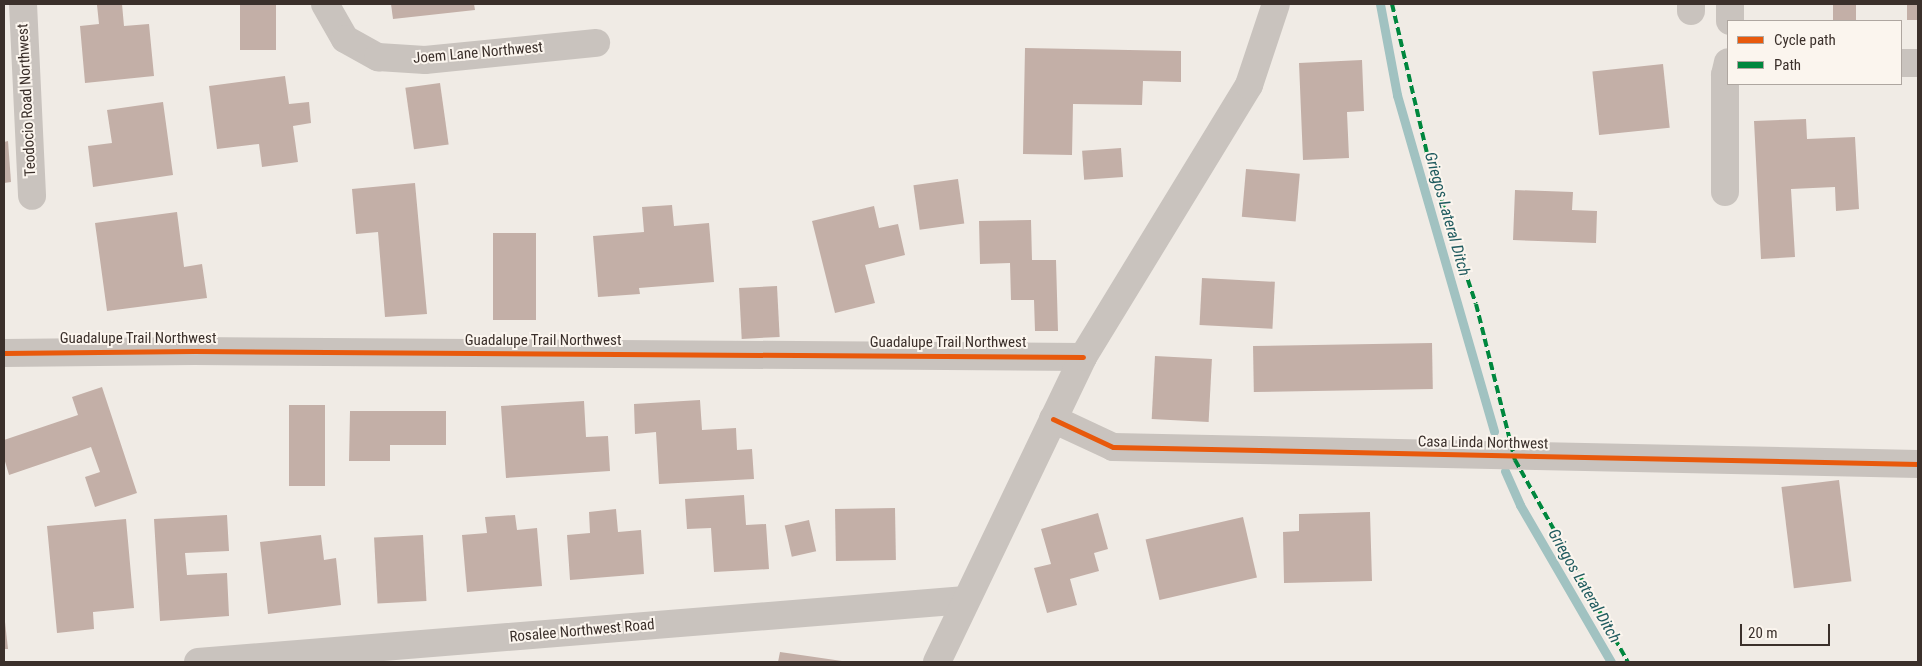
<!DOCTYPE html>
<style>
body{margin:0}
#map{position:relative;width:1922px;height:666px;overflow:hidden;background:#f0ebe5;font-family:"Roboto Condensed",sans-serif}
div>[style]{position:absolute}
.stream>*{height:9px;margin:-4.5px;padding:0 4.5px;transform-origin:4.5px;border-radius:4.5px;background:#a1c2c1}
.building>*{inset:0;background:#c3afa7;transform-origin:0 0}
.minor>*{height:28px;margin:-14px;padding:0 14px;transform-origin:14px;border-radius:14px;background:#c9c3be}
.quiet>*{height:4px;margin-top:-2px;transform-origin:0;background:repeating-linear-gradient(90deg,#00873e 0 8px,transparent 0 12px)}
.cycleway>*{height:5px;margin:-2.5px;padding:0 2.5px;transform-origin:2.5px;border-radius:2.5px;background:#e8590c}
span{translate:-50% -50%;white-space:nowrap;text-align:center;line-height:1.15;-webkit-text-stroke:4px #fbf5ee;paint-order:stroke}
.street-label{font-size:15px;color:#3b302b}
.water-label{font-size:16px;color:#1f5a5e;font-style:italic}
.frame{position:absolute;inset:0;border:5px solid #3b302b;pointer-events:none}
.legend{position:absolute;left:1727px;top:20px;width:175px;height:65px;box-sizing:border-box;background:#fbf5ee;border:1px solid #aea6a0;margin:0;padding:6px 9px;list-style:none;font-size:15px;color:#3b302b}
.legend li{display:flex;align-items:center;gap:10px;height:25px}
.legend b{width:25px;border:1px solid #aea6a0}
.scale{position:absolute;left:1740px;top:624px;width:90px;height:22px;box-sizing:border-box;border:2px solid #3b302b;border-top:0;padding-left:6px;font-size:15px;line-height:18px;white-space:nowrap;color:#3b302b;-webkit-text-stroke:4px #fbf5ee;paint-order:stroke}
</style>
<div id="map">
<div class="stream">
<i style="left:1380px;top:4px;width:93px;rotate:79.4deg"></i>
<i style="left:1397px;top:95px;width:350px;rotate:73.9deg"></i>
<i style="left:1505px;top:471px;width:37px;rotate:66deg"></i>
<i style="left:1520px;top:505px;width:181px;rotate:59.9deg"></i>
</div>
<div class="building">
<i style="clip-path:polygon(122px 4px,124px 26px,149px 24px,154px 76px,85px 83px,80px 26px,99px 24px,97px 5px)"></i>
<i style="left:240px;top:4px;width:36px;height:46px"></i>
<i style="clip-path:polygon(391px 4px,474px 4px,475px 10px,393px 19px)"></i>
<i style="left:1833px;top:4px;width:23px;height:17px"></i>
<i style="left:1907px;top:4px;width:11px;height:16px"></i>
<i style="clip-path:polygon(1025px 48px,1181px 51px,1181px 82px,1143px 81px,1142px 105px,1073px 104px,1072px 155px,1023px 154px)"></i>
<i style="clip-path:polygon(1362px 60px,1364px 111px,1347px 112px,1349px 158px,1303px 160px,1299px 63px)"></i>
<i style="left:1663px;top:64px;width:64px;height:71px;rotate:84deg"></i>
<i style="clip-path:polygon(285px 76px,289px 104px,309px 102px,311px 123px,293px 126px,298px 162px,262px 167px,259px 144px,217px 149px,209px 86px)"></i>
<i style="left:440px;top:83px;width:62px;height:35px;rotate:82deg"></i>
<i style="clip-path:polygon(163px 102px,173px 175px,93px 187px,88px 146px,112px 143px,107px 110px)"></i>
<i style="clip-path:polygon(1806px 119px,1807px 139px,1855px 137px,1859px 209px,1836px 211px,1835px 187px,1791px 189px,1795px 257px,1761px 259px,1754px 121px)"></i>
<i style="clip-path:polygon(8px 141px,11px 182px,4px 183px,4px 142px)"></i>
<i style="left:1121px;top:148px;width:29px;height:39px;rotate:86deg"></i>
<i style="left:1246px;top:169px;width:54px;height:48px;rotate:5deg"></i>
<i style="left:958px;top:179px;width:45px;height:45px;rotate:82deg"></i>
<i style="clip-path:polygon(415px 183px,427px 314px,385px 317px,378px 232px,356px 234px,352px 189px)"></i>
<i style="clip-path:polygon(1515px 190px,1573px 192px,1572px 210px,1597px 211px,1596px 243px,1513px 240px)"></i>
<i style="clip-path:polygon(672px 205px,674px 226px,709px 223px,714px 282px,639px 288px,640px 294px,598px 297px,593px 236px,644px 232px,642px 207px)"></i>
<i style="clip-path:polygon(874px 206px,879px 228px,898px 224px,905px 255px,865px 265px,875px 303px,835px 313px,812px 221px)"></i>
<i style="clip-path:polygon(177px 212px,184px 267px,202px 264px,207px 298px,107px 311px,95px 223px)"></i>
<i style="clip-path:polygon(1031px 220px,1032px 260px,1056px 260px,1058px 331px,1035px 331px,1034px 300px,1011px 300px,1010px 263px,980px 264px,979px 221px)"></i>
<i style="left:493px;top:233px;width:43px;height:87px"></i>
<i style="left:1202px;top:278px;width:73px;height:47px;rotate:3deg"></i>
<i style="left:777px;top:286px;width:51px;height:38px;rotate:87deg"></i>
<i style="left:1432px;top:343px;width:46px;height:179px;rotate:89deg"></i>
<i style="left:1155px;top:356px;width:57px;height:63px;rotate:3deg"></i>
<i style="clip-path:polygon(102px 387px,137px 493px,95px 507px,85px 477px,100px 472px,91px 447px,9px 475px,4px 458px,4px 440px,78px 415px,72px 397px)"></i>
<i style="clip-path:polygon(700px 400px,702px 430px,736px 428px,737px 450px,752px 449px,754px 479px,659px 484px,656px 432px,635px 434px,634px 404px)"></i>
<i style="clip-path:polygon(584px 401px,586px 437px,608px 436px,610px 471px,506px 478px,501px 406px)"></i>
<i style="left:289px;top:405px;width:36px;height:81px"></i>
<i style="clip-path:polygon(350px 411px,446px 411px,446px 445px,390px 445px,390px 461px,349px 461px)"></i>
<i style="left:1839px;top:480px;width:102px;height:58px;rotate:83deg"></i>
<i style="clip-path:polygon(744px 495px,746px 525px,766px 524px,769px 569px,714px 572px,711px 528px,687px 529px,685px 499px)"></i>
<i style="left:895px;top:508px;width:52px;height:60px;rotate:89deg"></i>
<i style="clip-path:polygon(616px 509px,618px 532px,641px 530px,644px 574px,570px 580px,567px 535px,590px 533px,589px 512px)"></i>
<i style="clip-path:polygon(1370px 512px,1372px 581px,1284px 583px,1283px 532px,1299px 531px,1299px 514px)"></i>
<i style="clip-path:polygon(1098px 513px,1108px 549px,1094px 553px,1099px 571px,1070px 579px,1077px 605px,1047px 613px,1034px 568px,1051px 564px,1041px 529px)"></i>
<i style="clip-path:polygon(227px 515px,229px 551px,185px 553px,187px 575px,227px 573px,229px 616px,160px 621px,154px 519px)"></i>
<i style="clip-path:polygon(515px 515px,517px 530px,537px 528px,542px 586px,467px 592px,462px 535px,487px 533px,485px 517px)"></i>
<i style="left:1243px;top:517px;width:62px;height:100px;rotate:77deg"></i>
<i style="clip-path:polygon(126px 519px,134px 608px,93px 612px,94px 629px,57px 633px,47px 526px)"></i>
<i style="left:809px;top:520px;width:32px;height:25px;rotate:77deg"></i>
<i style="clip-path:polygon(321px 535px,324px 560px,336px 558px,341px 605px,268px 614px,260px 542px)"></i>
<i style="left:423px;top:535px;width:66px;height:49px;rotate:87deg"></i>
<i style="clip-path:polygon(4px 613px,8px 649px,4px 649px)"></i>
<i style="clip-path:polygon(780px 652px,842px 661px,842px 662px,778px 662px)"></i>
</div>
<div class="minor">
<i style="left:23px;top:4px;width:192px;rotate:87.3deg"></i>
<i style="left:325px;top:4px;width:40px;rotate:60.3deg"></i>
<i style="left:345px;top:39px;width:38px;rotate:29deg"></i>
<i style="left:378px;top:57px;width:47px;rotate:3.7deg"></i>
<i style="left:425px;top:60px;width:172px;rotate:-5.7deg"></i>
<i style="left:1691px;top:11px;width:7px;rotate:-90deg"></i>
<i style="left:1730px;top:21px;width:17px;rotate:-90deg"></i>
<i style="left:1901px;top:63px;width:17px"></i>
<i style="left:1725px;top:192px;width:117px;rotate:-90deg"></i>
<i style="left:1725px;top:75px;width:13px;rotate:-77deg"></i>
<i style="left:4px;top:353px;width:190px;rotate:-0.6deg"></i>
<i style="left:194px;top:351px;width:889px;rotate:0.39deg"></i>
<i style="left:1053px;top:419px;width:66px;rotate:25deg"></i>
<i style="left:1113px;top:447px;width:805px;rotate:1.21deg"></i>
<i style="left:198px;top:662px;width:770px;rotate:-4.62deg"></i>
<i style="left:937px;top:662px;width:338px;rotate:-64.4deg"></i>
<i style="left:1083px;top:357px;width:319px;rotate:-58.6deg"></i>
<i style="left:1249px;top:85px;width:85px;rotate:-71.6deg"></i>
</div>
<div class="quiet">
<i style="left:1392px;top:4px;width:166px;rotate:76.8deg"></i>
<i style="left:1430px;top:166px;width:145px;rotate:71.6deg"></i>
<i style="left:1476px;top:304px;width:161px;rotate:76deg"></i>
<i style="left:1515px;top:460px;width:231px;rotate:60.8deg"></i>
</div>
<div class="cycleway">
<i style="left:4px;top:353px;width:190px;rotate:-0.6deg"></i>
<i style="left:194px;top:351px;width:889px;rotate:0.39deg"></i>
<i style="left:1053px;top:419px;width:66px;rotate:25deg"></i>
<i style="left:1113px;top:447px;width:805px;rotate:1.21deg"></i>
</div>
<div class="street-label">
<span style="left:478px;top:53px;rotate:-5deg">Joem Lane Northwest</span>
<span style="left:27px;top:100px;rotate:-93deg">Teodocio Road Northwest</span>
<span style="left:138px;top:339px">Guadalupe Trail Northwest</span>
<span style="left:543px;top:341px">Guadalupe Trail Northwest</span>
<span style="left:948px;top:343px">Guadalupe Trail Northwest</span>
<span style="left:1483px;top:443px;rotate:1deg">Casa Linda Northwest</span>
<span style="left:582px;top:631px;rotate:-5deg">Rosalee Northwest Road</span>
</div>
<div class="water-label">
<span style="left:1447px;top:214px;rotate:74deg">Griegos Lateral Ditch</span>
<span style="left:1584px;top:586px;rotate:60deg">Griegos Lateral Ditch</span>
</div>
<div class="frame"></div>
<ul class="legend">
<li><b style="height:6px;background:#e8590c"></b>Cycle path</li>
<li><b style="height:6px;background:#00873e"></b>Path</li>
</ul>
<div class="scale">20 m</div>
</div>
